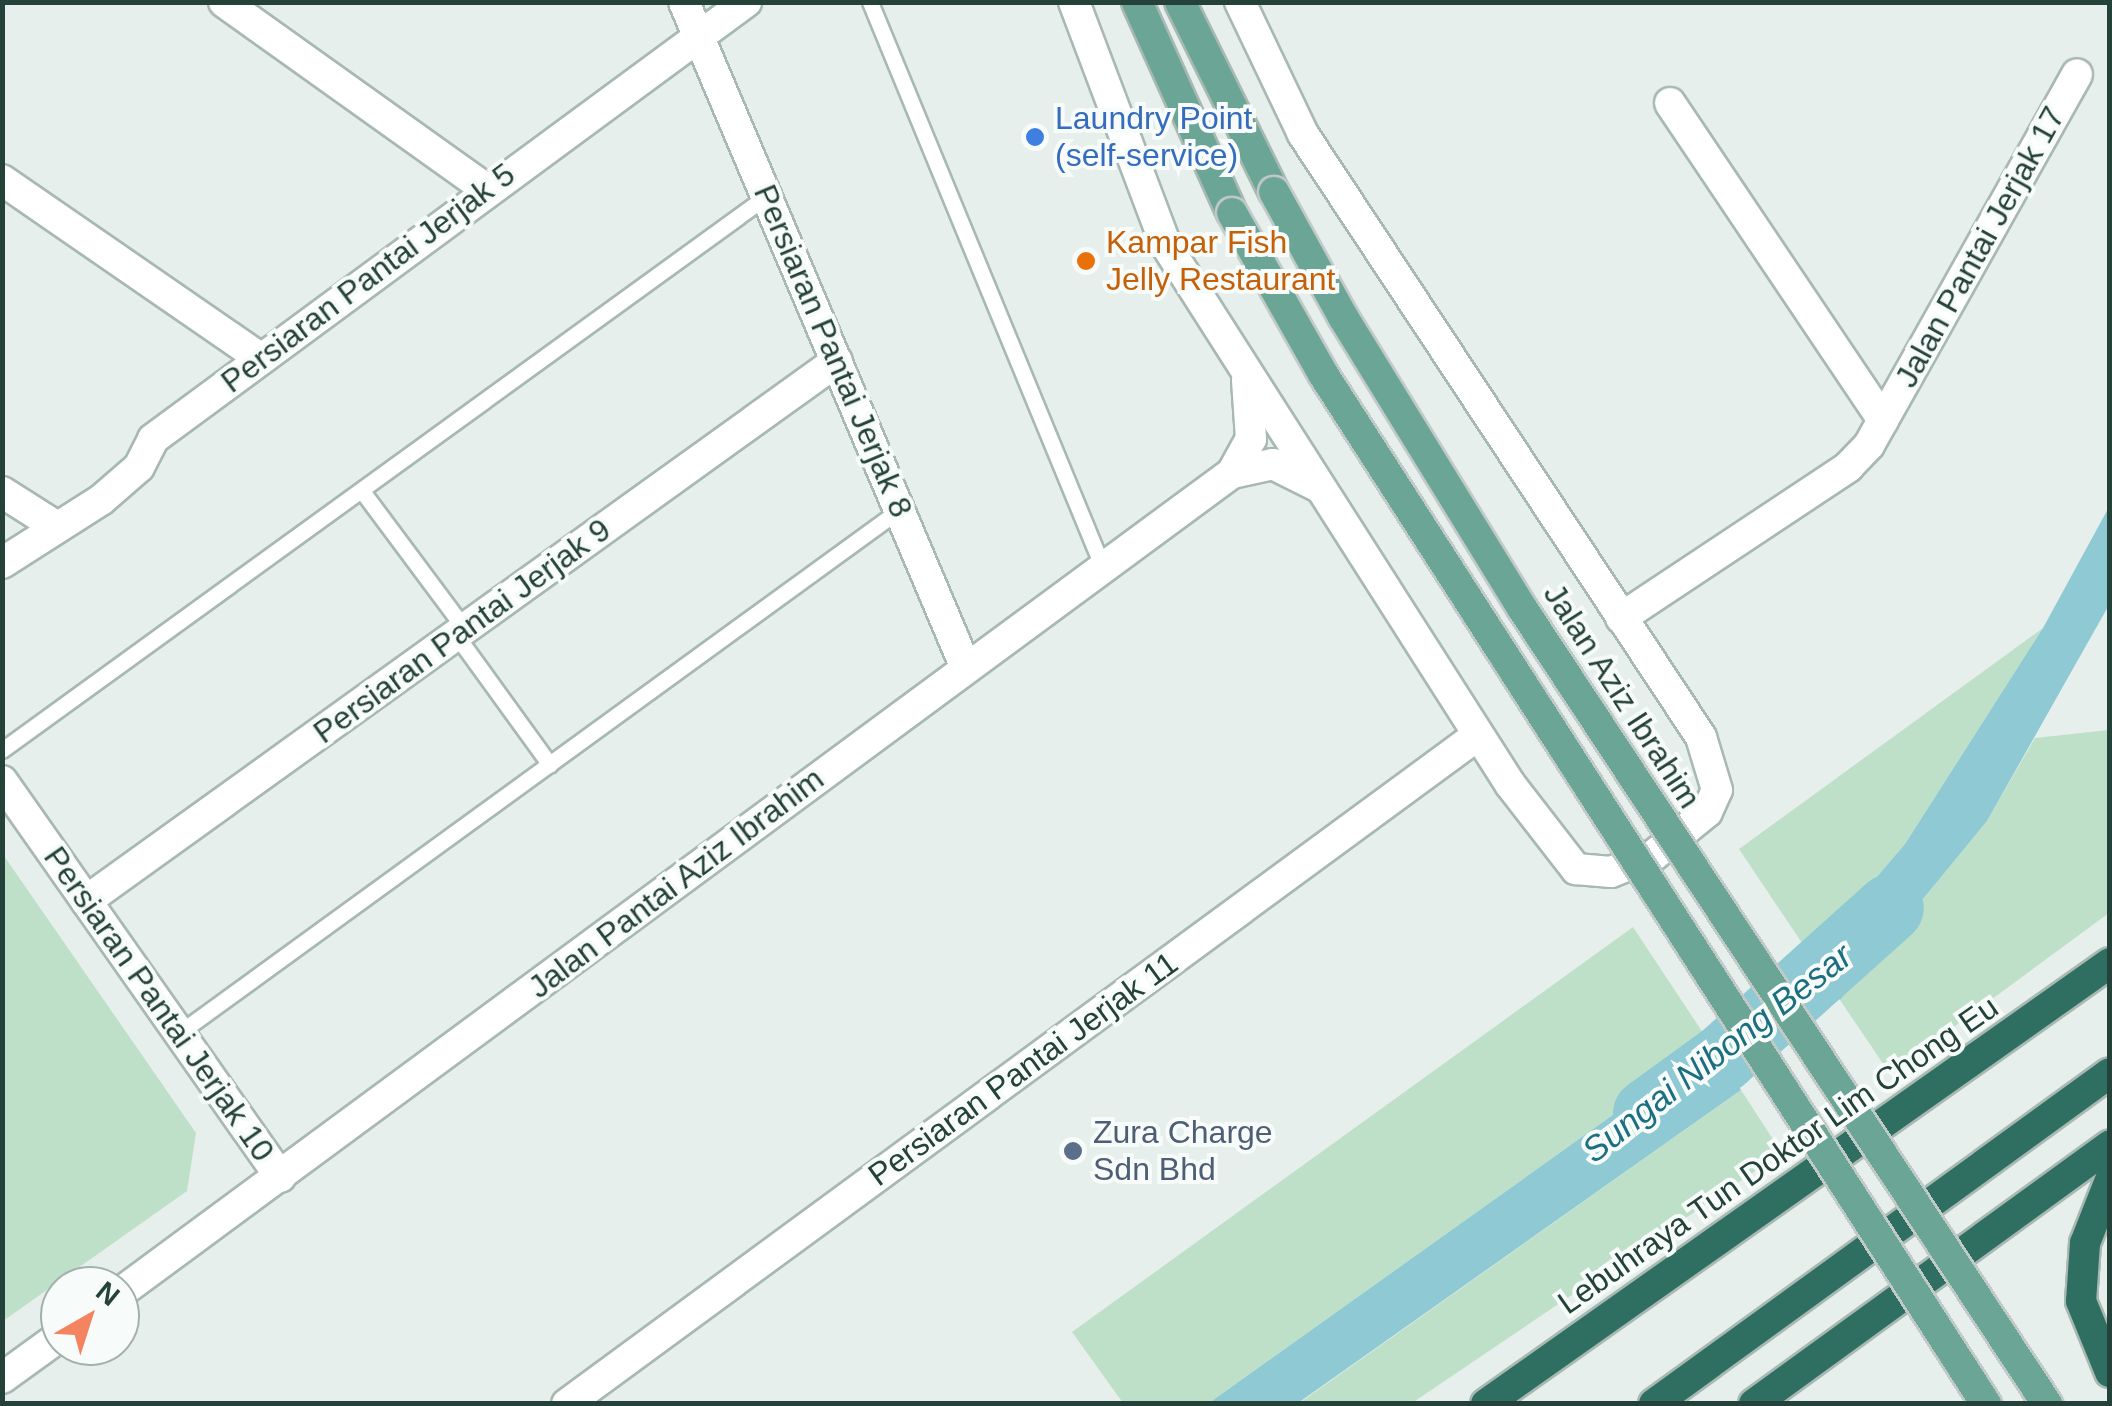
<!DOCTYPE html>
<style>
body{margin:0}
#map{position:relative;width:2112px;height:1406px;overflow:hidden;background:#e6efeb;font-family:Helvetica,sans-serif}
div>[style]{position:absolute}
.green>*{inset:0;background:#bfe0c8}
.water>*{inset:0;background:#8ec9d4}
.river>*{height:68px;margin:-34px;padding:0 34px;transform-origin:34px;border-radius:34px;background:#8ec9d4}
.roads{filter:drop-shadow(2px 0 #a8b8b2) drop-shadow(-2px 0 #a8b8b2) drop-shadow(0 2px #a8b8b2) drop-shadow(0 -2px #a8b8b2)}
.lane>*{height:15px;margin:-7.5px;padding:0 7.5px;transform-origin:7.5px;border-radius:7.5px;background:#fff}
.street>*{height:30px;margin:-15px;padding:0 15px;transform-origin:15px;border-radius:15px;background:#fff}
.primary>*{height:30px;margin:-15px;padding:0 15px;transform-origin:15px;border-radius:15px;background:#6aa596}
.highway>*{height:30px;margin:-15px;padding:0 15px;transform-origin:15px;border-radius:15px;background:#2f6f62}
.bridges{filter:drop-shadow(2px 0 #c2cac8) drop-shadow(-2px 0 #c2cac8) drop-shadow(0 2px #c2cac8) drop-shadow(0 -2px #c2cac8)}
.primary-bridge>*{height:30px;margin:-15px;padding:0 15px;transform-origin:15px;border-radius:15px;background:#6aa596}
.dots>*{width:28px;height:28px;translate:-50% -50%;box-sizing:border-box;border:5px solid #f7fbf9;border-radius:50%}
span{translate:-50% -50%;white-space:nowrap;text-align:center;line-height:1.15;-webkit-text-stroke:8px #f7fbf9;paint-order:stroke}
.shop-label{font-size:32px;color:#366cbe}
.left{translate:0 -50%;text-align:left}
.food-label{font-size:32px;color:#c56008}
.street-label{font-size:32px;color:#24423a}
.service-label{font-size:32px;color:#4e5e75}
.water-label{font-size:35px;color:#1c6f80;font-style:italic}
.frame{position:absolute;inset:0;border:5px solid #24423a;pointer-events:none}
.north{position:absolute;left:40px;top:1266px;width:100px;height:100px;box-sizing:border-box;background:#f7fbf9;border:2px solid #a3b1ad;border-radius:50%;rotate:39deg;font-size:28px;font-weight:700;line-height:40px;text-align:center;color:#24423a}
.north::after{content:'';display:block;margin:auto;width:35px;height:45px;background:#f4845f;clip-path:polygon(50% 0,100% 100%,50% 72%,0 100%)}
</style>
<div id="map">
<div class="green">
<i style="clip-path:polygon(2043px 628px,1905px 844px,1810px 955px,1739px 849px)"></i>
<i style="clip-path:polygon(2109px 730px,2109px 913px,1890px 1074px,1840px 1000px,1987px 821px,2035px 738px)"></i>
<i style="clip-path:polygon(2px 853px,196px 1133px,187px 1191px,3px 1321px)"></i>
<i style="clip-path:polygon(1633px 927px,1711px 1045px,1209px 1403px,1123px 1403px,1072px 1332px)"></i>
<i style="clip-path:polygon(1741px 1090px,1782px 1153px,1412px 1403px,1298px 1404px)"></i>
</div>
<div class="water">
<i style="clip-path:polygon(2109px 507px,2109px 605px,1987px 821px,1840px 1000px,1810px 955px,1905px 844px,2043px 628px)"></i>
<i style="clip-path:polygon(1711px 1045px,1741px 1090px,1298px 1403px,1209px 1403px)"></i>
</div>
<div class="river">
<i style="left:1647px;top:1113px;width:94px;rotate:-35.9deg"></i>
<i style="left:1723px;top:1058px;width:224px;rotate:-41.9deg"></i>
</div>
<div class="roads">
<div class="lane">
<i style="left:870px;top:2px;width:612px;rotate:67.62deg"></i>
<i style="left:362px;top:491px;width:172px;rotate:53.3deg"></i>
<i style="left:456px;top:635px;width:160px;rotate:54.1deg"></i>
<i style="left:2px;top:750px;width:946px;rotate:-35.92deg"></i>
<i style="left:179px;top:1033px;width:890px;rotate:-35.99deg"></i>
</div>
<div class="street">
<i style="left:224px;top:2px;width:322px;rotate:35.5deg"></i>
<i style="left:684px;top:2px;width:723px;rotate:67.05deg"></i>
<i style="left:1074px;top:2px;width:260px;rotate:69.3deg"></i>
<i style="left:1166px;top:245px;width:639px;rotate:57.45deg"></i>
<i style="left:1510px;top:784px;width:108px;rotate:52.2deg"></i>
<i style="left:1576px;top:869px;width:35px;rotate:5deg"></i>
<i style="left:1611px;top:872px;width:46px;rotate:-21.6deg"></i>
<i style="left:1654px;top:855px;width:68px;rotate:-39.1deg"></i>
<i style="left:1707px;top:812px;width:24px;rotate:-66deg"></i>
<i style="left:1717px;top:790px;width:55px;rotate:-106.8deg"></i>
<i style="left:1701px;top:737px;width:723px;rotate:-123.43deg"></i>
<i style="left:1303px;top:134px;width:146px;rotate:-115.5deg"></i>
<i style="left:1670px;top:103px;width:382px;rotate:56.1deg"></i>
<i style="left:2px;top:180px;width:313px;rotate:34.6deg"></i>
<i style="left:1232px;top:473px;width:39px;rotate:-61deg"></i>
<i style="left:1251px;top:439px;width:59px;rotate:-93.9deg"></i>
<i style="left:2px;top:492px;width:62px;rotate:32.4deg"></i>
<i style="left:2px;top:563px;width:117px;rotate:-32.5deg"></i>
<i style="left:101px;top:500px;width:50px;rotate:-41deg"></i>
<i style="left:139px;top:467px;width:31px;rotate:-63deg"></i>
<i style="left:153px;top:439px;width:737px;rotate:-36.39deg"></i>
<i style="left:1621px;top:618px;width:273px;rotate:-33.6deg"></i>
<i style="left:1848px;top:467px;width:30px;rotate:-46deg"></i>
<i style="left:1869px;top:445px;width:425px;rotate:-60.7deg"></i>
<i style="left:2px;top:781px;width:484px;rotate:54.9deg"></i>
<i style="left:86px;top:901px;width:925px;rotate:-35.72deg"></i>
<i style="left:120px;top:1293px;width:1382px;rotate:-36.41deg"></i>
<i style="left:1232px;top:473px;width:42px;rotate:-12.4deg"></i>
<i style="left:1273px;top:464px;width:51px;rotate:26.6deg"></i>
<i style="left:2px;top:1378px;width:72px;rotate:-35.9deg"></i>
<i style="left:567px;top:1404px;width:1130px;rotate:-36.29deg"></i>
</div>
<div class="primary">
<i style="left:1137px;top:2px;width:231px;rotate:65.8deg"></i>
<i style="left:1180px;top:2px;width:212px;rotate:63.7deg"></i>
</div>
<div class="highway">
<i style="left:2110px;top:1180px;width:68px;rotate:111.6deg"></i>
<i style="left:2085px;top:1243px;width:58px;rotate:93.9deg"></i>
<i style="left:2081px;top:1301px;width:77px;rotate:67.8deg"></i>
<i style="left:1486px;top:1404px;width:764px;rotate:-35.25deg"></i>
<i style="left:1654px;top:1404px;width:563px;rotate:-35.98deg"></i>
<i style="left:1754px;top:1404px;width:440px;rotate:-36deg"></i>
</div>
</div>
<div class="bridges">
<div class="primary-bridge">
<i style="left:1274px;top:192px;width:143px;rotate:61.1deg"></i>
<i style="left:1343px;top:317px;width:342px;rotate:58.4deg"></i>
<i style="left:1522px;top:608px;width:954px;rotate:56.59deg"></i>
<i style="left:1232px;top:213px;width:185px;rotate:60.5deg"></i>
<i style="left:1323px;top:374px;width:1225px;rotate:57.23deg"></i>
</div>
</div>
<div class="dots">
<i style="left:1035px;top:137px;background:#3f7fe0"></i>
<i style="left:1086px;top:261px;background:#e8710a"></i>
<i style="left:1073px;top:1151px;background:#5c6f8a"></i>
</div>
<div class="shop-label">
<span class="left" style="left:1055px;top:137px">Laundry Point<br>(self-service)</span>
</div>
<div class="food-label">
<span class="left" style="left:1106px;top:261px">Kampar Fish<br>Jelly Restaurant</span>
</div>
<div class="street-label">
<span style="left:1980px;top:247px;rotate:-61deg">Jalan Pantai Jerjak 17</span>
<span style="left:368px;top:278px;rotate:-37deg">Persiaran Pantai Jerjak 5</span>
<span style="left:833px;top:351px;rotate:67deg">Persiaran Pantai Jerjak 8</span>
<span style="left:462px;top:631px;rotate:-36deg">Persiaran Pantai Jerjak 9</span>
<span style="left:1622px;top:696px;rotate:57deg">Jalan Aziz Ibrahim</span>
<span style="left:676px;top:883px;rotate:-37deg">Jalan Pantai Aziz Ibrahim</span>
<span style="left:159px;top:1004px;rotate:55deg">Persiaran Pantai Jerjak 10</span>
<span style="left:1023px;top:1069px;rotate:-36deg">Persiaran Pantai Jerjak 11</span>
<span style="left:1778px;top:1155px;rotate:-35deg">Lebuhraya Tun Doktor Lim Chong Eu</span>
</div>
<div class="service-label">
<span class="left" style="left:1093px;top:1151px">Zura Charge<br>Sdn Bhd</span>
</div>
<div class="water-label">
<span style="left:1717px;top:1053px;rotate:-38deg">Sungai Nibong Besar</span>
</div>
<div class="frame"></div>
<div class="north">N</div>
</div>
